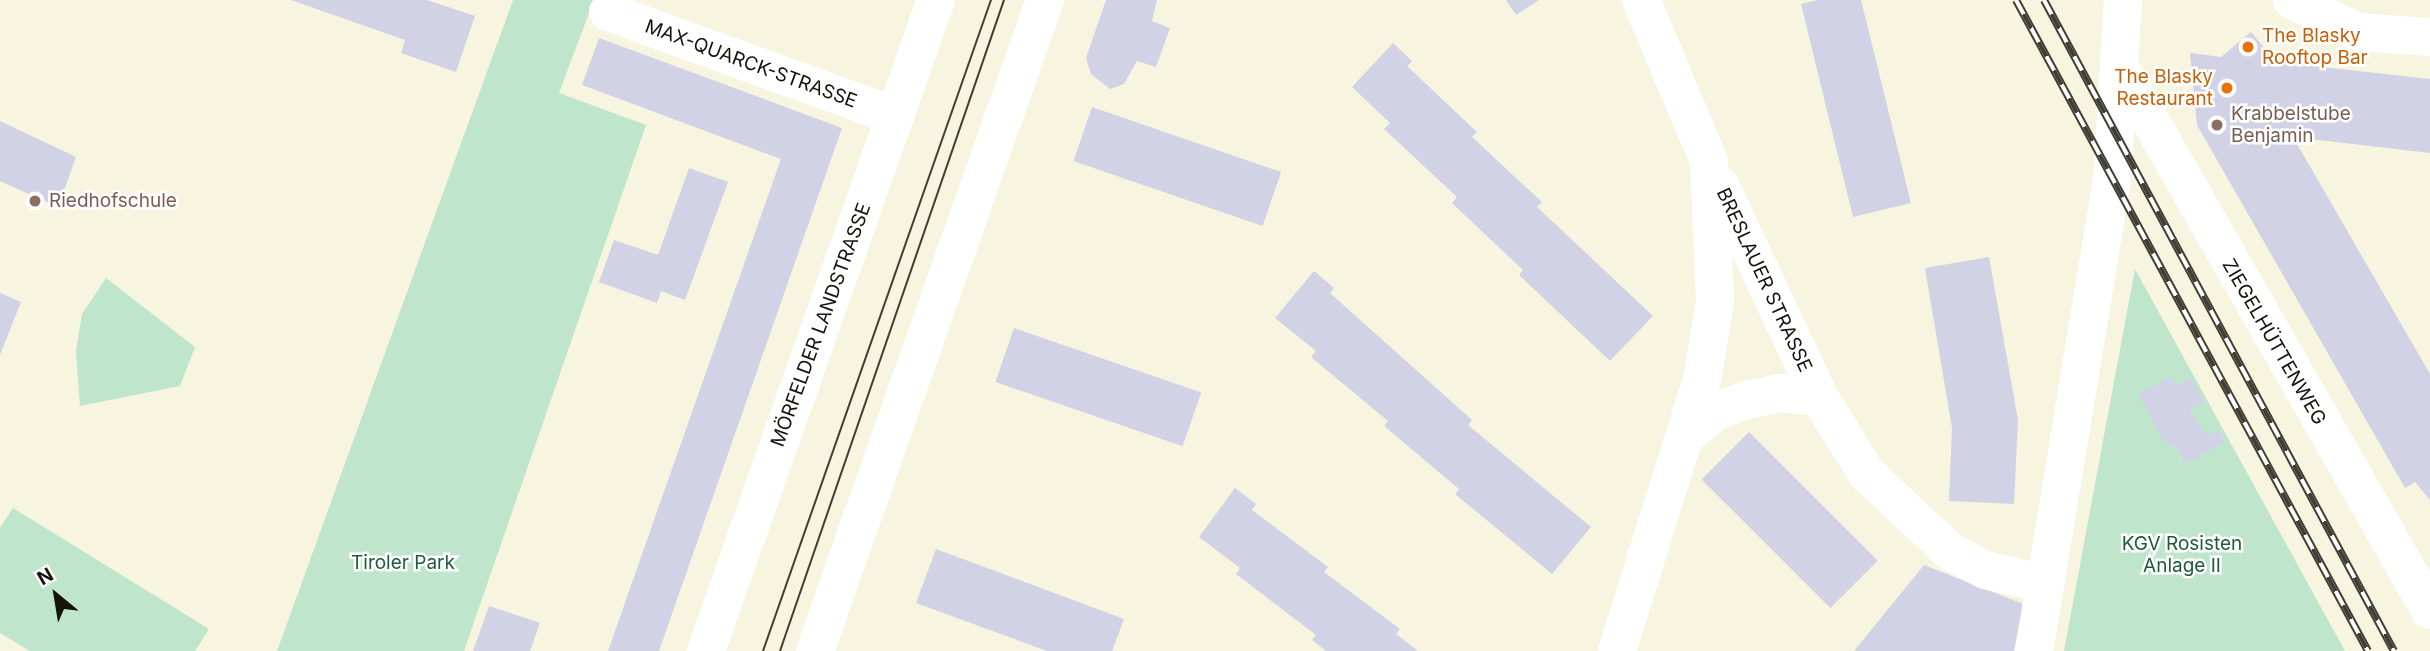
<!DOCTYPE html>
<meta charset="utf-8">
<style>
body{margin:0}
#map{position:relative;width:2430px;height:651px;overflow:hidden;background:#f7f4e0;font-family:Inter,sans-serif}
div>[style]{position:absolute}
.green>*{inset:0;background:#bfe5cc}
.building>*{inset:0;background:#d1d2e5;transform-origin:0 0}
.street>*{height:38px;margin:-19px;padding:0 19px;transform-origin:19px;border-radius:19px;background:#fff}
.secondary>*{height:38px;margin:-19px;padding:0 19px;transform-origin:19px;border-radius:19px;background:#fff}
.tram>*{height:2px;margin:-1px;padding:0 1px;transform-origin:1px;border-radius:1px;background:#403f35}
.rail>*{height:8px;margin-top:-4px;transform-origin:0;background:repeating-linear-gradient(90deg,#fff 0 16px,#403f35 0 32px);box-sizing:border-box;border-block:2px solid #403f35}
.dots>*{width:19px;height:19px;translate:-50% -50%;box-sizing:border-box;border:4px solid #fff;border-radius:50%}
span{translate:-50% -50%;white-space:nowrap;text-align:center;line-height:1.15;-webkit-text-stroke:5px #fff;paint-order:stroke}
.food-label{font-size:19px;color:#c56008}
.left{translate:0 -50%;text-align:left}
.right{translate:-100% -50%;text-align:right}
.street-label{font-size:19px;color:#14130c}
.education-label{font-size:19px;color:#785e54}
.park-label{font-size:19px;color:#1d5b3a}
.north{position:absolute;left:21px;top:560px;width:70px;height:70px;-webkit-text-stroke:5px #fff;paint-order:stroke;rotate:330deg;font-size:19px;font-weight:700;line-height:28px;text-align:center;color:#14130c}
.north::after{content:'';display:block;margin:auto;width:24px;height:32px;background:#14130c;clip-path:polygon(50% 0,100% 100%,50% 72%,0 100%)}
</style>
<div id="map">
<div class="green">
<i style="clip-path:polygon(513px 0,594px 0,559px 93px,646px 125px,464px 651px,277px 651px)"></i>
<i style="clip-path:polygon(2135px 269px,2345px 651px,2064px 651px)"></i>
<i style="clip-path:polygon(106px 278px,195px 347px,180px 386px,80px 406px,76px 351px,82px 314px)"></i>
<i style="clip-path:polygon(13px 508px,209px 629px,195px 651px,30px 651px,0 633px,0 528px)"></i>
</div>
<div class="building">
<i style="clip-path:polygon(291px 0,427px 0,475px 16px,456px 72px,401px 53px,405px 40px)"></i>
<i style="clip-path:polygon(1106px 0,1157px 0,1152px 21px,1170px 28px,1156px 67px,1137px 61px,1124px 84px,1110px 89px,1091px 74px,1086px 58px)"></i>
<i style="clip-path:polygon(1506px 0,1539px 0,1516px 15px)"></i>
<i style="clip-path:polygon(1818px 0,1861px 0,1911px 203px,1853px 217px,1801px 4px)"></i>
<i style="clip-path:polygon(2251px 32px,2276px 62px,2430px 79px,2430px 153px,2293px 137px,2430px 374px,2430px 500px,2415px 482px,2405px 488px,2197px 125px,2190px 53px,2221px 57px)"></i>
<i style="clip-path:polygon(599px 38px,842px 128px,659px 651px,608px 651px,781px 159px,582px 85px)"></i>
<i style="clip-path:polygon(1393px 43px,1412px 61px,1407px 66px,1477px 132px,1472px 137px,1542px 202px,1537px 207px,1653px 316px,1610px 361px,1519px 275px,1523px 270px,1452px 203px,1457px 197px,1384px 129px,1390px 123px,1352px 87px)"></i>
<i style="left:1092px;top:107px;width:200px;height:57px;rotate:19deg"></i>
<i style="clip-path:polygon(0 121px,76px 157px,58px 207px,0 181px)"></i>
<i style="clip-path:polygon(689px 168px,728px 182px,685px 300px,661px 291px,657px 303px,599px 282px,614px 240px,658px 255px)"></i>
<i style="clip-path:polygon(1989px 257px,2018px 420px,2014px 504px,1949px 501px,1952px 428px,1925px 268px)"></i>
<i style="clip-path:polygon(1314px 271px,1334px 288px,1330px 293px,1472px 420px,1468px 425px,1591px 527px,1552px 574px,1455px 494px,1459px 489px,1384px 426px,1388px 421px,1311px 357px,1316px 351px,1275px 318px)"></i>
<i style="clip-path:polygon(0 293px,21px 302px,0 355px)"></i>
<i style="left:1014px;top:328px;width:198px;height:57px;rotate:19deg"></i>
<i style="clip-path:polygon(2172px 376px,2177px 386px,2191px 378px,2204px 402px,2189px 410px,2207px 436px,2219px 430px,2225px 442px,2186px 464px,2178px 449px,2164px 441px,2138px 395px)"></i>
<i style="left:1749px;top:432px;width:182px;height:67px;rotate:45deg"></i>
<i style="clip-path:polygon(1235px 488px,1256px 504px,1252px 510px,1328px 567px,1324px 572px,1400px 629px,1396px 634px,1418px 651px,1326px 651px,1312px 640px,1316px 635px,1236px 574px,1240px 568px,1199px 537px)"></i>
<i style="clip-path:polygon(936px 549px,1124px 619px,1112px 651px,1047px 651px,916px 603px)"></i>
<i style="clip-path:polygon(1924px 565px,2023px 604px,2014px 651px,1854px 651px)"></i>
<i style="clip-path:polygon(489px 606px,540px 623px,530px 651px,473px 651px)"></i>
</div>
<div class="street">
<i style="left:2292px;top:0;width:73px;rotate:25.9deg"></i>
<i style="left:2358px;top:32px;width:72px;rotate:4deg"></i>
<i style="left:608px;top:12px;width:305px;rotate:19.9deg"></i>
<i style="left:2122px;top:71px;width:621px;rotate:60.26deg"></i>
<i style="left:1720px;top:185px;width:235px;rotate:64.9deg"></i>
<i style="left:1820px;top:398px;width:89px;rotate:58.3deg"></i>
<i style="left:1867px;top:474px;width:115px;rotate:42.9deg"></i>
<i style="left:1951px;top:552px;width:38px;rotate:28deg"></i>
<i style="left:1985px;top:570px;width:62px;rotate:13.1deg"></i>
<i style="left:1685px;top:437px;width:39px;rotate:-40deg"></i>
<i style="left:1715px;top:412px;width:34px;rotate:-21deg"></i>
<i style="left:1747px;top:400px;width:35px;rotate:-12deg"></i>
<i style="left:1781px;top:393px;width:39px;rotate:7deg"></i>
<i style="left:1617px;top:651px;width:288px;rotate:-72.6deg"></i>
<i style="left:1703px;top:376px;width:77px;rotate:-81deg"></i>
<i style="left:1715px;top:300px;width:139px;rotate:-92.5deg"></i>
<i style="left:1709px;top:161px;width:175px;rotate:-112.9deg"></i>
<i style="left:2034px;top:651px;width:477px;rotate:-80.6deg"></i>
<i style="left:2112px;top:180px;width:180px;rotate:-86.5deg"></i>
</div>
<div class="secondary">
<i style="left:706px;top:651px;width:690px;rotate:-70.54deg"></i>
<i style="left:815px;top:651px;width:690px;rotate:-70.54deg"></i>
</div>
<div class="tram">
<i style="left:763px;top:651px;width:690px;rotate:-70.7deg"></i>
<i style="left:780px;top:651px;width:688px;rotate:-71.01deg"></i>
</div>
<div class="rail">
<i style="left:2016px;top:0;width:740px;rotate:61.6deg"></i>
<i style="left:2044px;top:0;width:739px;rotate:61.74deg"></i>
</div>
<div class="dots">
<i style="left:2248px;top:47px;background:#e8710a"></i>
<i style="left:2227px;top:88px;background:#e8710a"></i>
<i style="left:2217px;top:125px;background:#8d6e63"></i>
<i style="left:35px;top:201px;background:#8d6e63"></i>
</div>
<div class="food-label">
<span class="left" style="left:2262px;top:47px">The Blasky<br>Rooftop Bar</span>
<span class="right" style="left:2213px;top:88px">The Blasky<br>Restaurant</span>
</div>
<div class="street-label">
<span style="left:751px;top:64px;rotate:20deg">MAX-QUARCK-STRASSE</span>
<span style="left:1764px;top:280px;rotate:65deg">BRESLAUER STRASSE</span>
<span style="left:821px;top:325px;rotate:-70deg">MÖRFELDER LANDSTRASSE</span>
<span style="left:2274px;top:342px;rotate:60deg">ZIEGELHÜTTENWEG</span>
</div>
<div class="education-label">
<span class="left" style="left:2231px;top:125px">Krabbelstube<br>Benjamin</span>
<span class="left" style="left:49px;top:201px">Riedhofschule</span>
</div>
<div class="park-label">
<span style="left:2182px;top:555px">KGV Rosisten<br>Anlage II</span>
<span style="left:403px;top:563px">Tiroler Park</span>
</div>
<div class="north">N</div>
</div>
